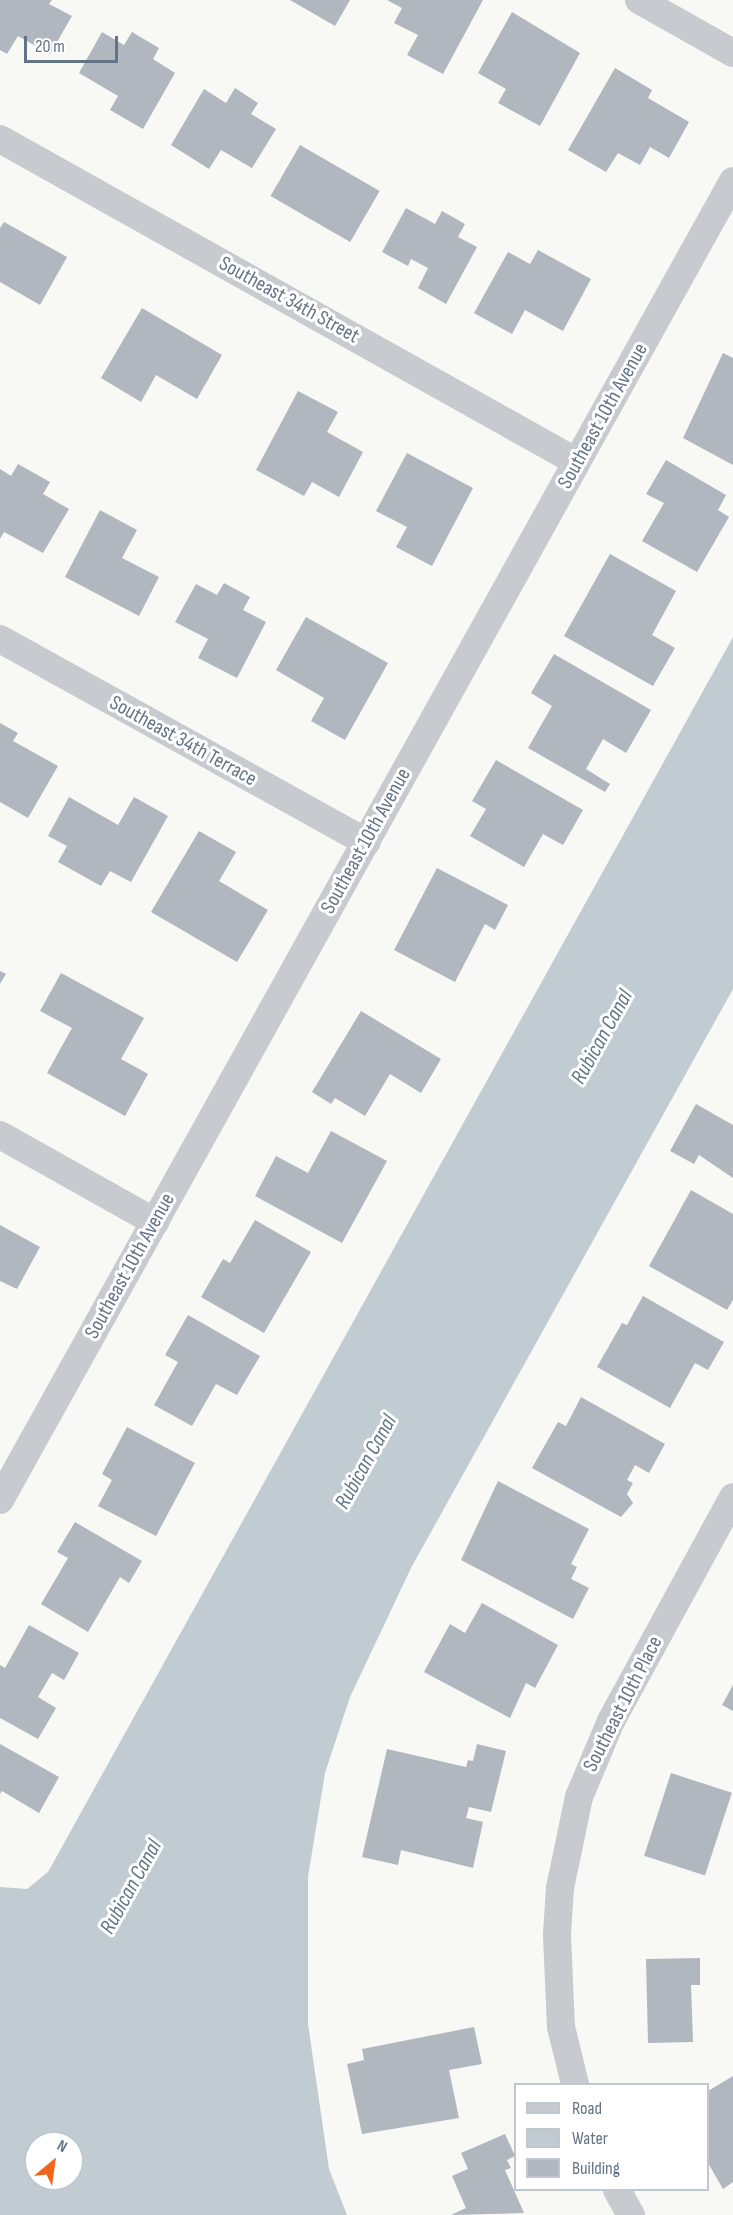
<!DOCTYPE html>
<style>
body{margin:0}
#map{position:relative;width:733px;height:2215px;overflow:hidden;background:#f8f8f5;font-family:"Sofia Sans Condensed",sans-serif}
div>[style]{position:absolute}
.water>*{inset:0;background:#c1ccd2}
.building>*{inset:0;background:#b0b7be;transform-origin:0 0}
.street>*{height:28px;margin:-14px;padding:0 14px;transform-origin:14px;border-radius:14px;background:#c7cace}
span{translate:-50% -50%;white-space:nowrap;text-align:center;line-height:1.15;-webkit-text-stroke:6px #fff;paint-order:stroke}
.street-label{font-size:21px;color:#647488}
.water-label{font-size:22px;color:#607784;font-style:italic}
.legend{position:absolute;left:514px;top:2083px;width:195px;height:108px;box-sizing:border-box;background:#fff;border:2px solid #c1c7cf;margin:0;padding:8px 10px;list-style:none;font-size:18px;color:#647488}
.legend li{display:flex;align-items:center;gap:12px;height:30px}
.legend b{width:30px;border:2px solid #c1c7cf}
.north{position:absolute;left:24px;top:2131px;width:60px;height:60px;box-sizing:border-box;background:#fff;border:2px solid #c1c7cf;border-radius:50%;rotate:29deg;font-size:16px;font-weight:700;line-height:24px;text-align:center;color:#647488}
.north::after{content:'';display:block;margin:auto;width:21px;height:27px;background:#f1641c;clip-path:polygon(50% 0,100% 100%,50% 72%,0 100%)}
.scale{position:absolute;left:24px;top:36px;width:94px;height:27px;box-sizing:border-box;border:3px solid #647488;border-top:0;padding-left:8px;font-size:18px;line-height:21px;white-space:nowrap;color:#647488;-webkit-text-stroke:4px #fff;paint-order:stroke}
</style>
<div id="map">
<div class="water">
<i style="clip-path:polygon(evenodd,733px 637px,733px 989px,411px 1568px,350px 1697px,325px 1773px,308px 1877px,308px 2024px,329px 2169px,347px 2215px,0 2215px,0 1887px,27px 1889px,48px 1872px,733px 637px,36px 2143px,72px 2143px,72px 2179px,36px 2179px,36px 2143px)"></i>
</div>
<div class="building">
<i style="clip-path:polygon(0 0,52px 0,49px 4px,72px 16px,50px 54px,18px 36px,7px 54px,0 50px)"></i>
<i style="clip-path:polygon(290px 0,350px 0,335px 26px)"></i>
<i style="clip-path:polygon(387px 0,483px 0,443px 74px,407px 55px,418px 35px,394px 23px,402px 8px)"></i>
<i style="clip-path:polygon(512px 12px,580px 53px,540px 126px,498px 103px,506px 89px,478px 73px)"></i>
<i style="clip-path:polygon(102px 32px,124px 45px,132px 32px,159px 48px,153px 59px,175px 73px,143px 129px,110px 110px,118px 96px,79px 73px)"></i>
<i style="clip-path:polygon(615px 68px,652px 90px,648px 98px,689px 122px,669px 158px,650px 147px,640px 165px,618px 153px,606px 172px,568px 150px)"></i>
<i style="clip-path:polygon(235px 88px,258px 103px,251px 114px,276px 129px,252px 168px,221px 150px,209px 169px,171px 145px,204px 89px,226px 103px)"></i>
<i style="left:300px;top:145px;width:92px;height:59px;rotate:30deg"></i>
<i style="clip-path:polygon(406px 208px,435px 224px,442px 211px,465px 224px,458px 237px,477px 247px,446px 304px,418px 288px,428px 268px,411px 259px,408px 266px,382px 252px)"></i>
<i style="clip-path:polygon(4px 222px,67px 257px,40px 305px,0 282px,0 228px)"></i>
<i style="clip-path:polygon(538px 250px,591px 279px,563px 331px,525px 310px,512px 334px,474px 313px,508px 252px,530px 264px)"></i>
<i style="clip-path:polygon(142px 308px,222px 355px,197px 399px,156px 375px,141px 402px,101px 378px)"></i>
<i style="clip-path:polygon(723px 353px,733px 358px,733px 465px,683px 438px)"></i>
<i style="clip-path:polygon(298px 391px,338px 412px,327px 432px,363px 452px,339px 497px,312px 482px,304px 496px,256px 470px)"></i>
<i style="clip-path:polygon(407px 453px,473px 488px,432px 566px,396px 547px,407px 527px,376px 511px)"></i>
<i style="clip-path:polygon(666px 460px,726px 495px,718px 510px,729px 517px,697px 572px,642px 541px,664px 503px,646px 494px)"></i>
<i style="clip-path:polygon(18px 464px,50px 482px,43px 494px,69px 509px,43px 553px,4px 532px,0 539px,0 469px,11px 476px)"></i>
<i style="clip-path:polygon(100px 510px,137px 530px,122px 558px,159px 577px,139px 616px,65px 577px)"></i>
<i style="clip-path:polygon(610px 554px,676px 591px,652px 635px,675px 648px,653px 686px,564px 636px)"></i>
<i style="clip-path:polygon(224px 583px,250px 597px,243px 610px,266px 622px,237px 678px,198px 658px,208px 639px,175px 622px,196px 584px,217px 595px)"></i>
<i style="clip-path:polygon(306px 617px,388px 663px,345px 740px,311px 721px,324px 698px,276px 670px)"></i>
<i style="clip-path:polygon(554px 654px,651px 710px,626px 753px,603px 739px,586px 769px,610px 784px,605px 792px,528px 748px,552px 706px,531px 693px)"></i>
<i style="clip-path:polygon(0 723px,18px 733px,13px 741px,58px 766px,28px 818px,0 802px)"></i>
<i style="clip-path:polygon(496px 760px,583px 810px,563px 845px,543px 834px,524px 867px,470px 836px,486px 809px,472px 801px)"></i>
<i style="clip-path:polygon(69px 797px,118px 825px,134px 797px,168px 816px,131px 882px,110px 871px,101px 886px,58px 862px,67px 846px,48px 836px)"></i>
<i style="clip-path:polygon(199px 831px,236px 852px,219px 881px,268px 910px,237px 962px,151px 912px)"></i>
<i style="clip-path:polygon(437px 868px,508px 905px,495px 930px,485px 924px,455px 982px,394px 950px)"></i>
<i style="clip-path:polygon(0 971px,6px 974px,0 984px)"></i>
<i style="clip-path:polygon(61px 973px,144px 1018px,121px 1059px,148px 1074px,125px 1116px,47px 1073px,72px 1028px,40px 1011px)"></i>
<i style="clip-path:polygon(361px 1011px,441px 1059px,421px 1093px,390px 1074px,365px 1116px,335px 1098px,331px 1104px,312px 1092px)"></i>
<i style="clip-path:polygon(696px 1104px,733px 1125px,733px 1178px,699px 1155px,694px 1164px,670px 1151px)"></i>
<i style="clip-path:polygon(331px 1131px,387px 1161px,342px 1243px,255px 1196px,276px 1156px,308px 1173px)"></i>
<i style="clip-path:polygon(691px 1190px,733px 1214px,733px 1300px,727px 1310px,649px 1266px)"></i>
<i style="clip-path:polygon(255px 1220px,311px 1252px,264px 1333px,201px 1297px,223px 1259px,230px 1263px)"></i>
<i style="clip-path:polygon(0 1225px,40px 1247px,17px 1289px,0 1281px)"></i>
<i style="clip-path:polygon(643px 1296px,724px 1342px,708px 1370px,695px 1363px,670px 1408px,597px 1367px,622px 1323px,627px 1325px)"></i>
<i style="clip-path:polygon(188px 1315px,260px 1356px,237px 1395px,216px 1384px,192px 1426px,154px 1405px,178px 1362px,165px 1355px)"></i>
<i style="clip-path:polygon(581px 1397px,665px 1444px,649px 1473px,635px 1465px,627px 1480px,633px 1483px,627px 1494px,633px 1503px,621px 1517px,532px 1468px,558px 1422px,566px 1426px)"></i>
<i style="clip-path:polygon(127px 1427px,195px 1463px,156px 1536px,98px 1506px,112px 1480px,102px 1474px)"></i>
<i style="clip-path:polygon(498px 1481px,589px 1529px,571px 1564px,577px 1567px,571px 1579px,589px 1588px,573px 1619px,461px 1560px)"></i>
<i style="clip-path:polygon(75px 1522px,142px 1561px,129px 1583px,120px 1577px,88px 1632px,41px 1604px,68px 1558px,57px 1552px)"></i>
<i style="clip-path:polygon(482px 1603px,558px 1645px,535px 1688px,526px 1683px,510px 1718px,424px 1672px,450px 1624px,465px 1633px)"></i>
<i style="clip-path:polygon(29px 1625px,79px 1653px,64px 1680px,52px 1673px,38px 1697px,56px 1708px,38px 1739px,0 1718px,0 1665px,5px 1668px)"></i>
<i style="clip-path:polygon(733px 1685px,733px 1711px,722px 1705px)"></i>
<i style="clip-path:polygon(0 1744px,59px 1777px,39px 1813px,2px 1791px,0 1794px)"></i>
<i style="clip-path:polygon(477px 1744px,506px 1751px,491px 1812px,469px 1807px,466px 1818px,483px 1822px,473px 1868px,401px 1850px,398px 1865px,362px 1857px,387px 1749px,466px 1767px,468px 1760px,473px 1761px)"></i>
<i style="left:671px;top:1773px;width:64px;height:87px;rotate:18deg"></i>
<i style="clip-path:polygon(700px 1958px,700px 1985px,691px 1985px,693px 2042px,648px 2043px,646px 1959px)"></i>
<i style="clip-path:polygon(474px 2027px,482px 2064px,449px 2070px,459px 2118px,362px 2134px,347px 2064px,364px 2060px,362px 2049px)"></i>
<i style="clip-path:polygon(733px 2076px,733px 2182px,723px 2189px,708px 2163px,708px 2091px)"></i>
<i style="clip-path:polygon(505px 2134px,515px 2156px,507px 2160px,511px 2168px,505px 2170px,524px 2213px,451px 2215px,466px 2208px,452px 2176px,468px 2169px,461px 2153px)"></i>
</div>
<div class="street">
<i style="left:639px;top:0;width:108px;rotate:29.4deg"></i>
<i style="left:0;top:139px;width:661px;rotate:29.24deg"></i>
<i style="left:0;top:639px;width:419px;rotate:29deg"></i>
<i style="left:0;top:1135px;width:178px;rotate:29.3deg"></i>
<i style="left:0;top:1500px;width:1509px;rotate:-60.94deg"></i>
<i style="left:575px;top:2084px;width:59px;rotate:-103.8deg"></i>
<i style="left:561px;top:2027px;width:93px;rotate:-92.5deg"></i>
<i style="left:557px;top:1934px;width:46px;rotate:-86.3deg"></i>
<i style="left:560px;top:1888px;width:93px;rotate:-78.2deg"></i>
<i style="left:579px;top:1797px;width:82px;rotate:-67.2deg"></i>
<i style="left:611px;top:1721px;width:255px;rotate:-61.4deg"></i>
<i style="left:617px;top:2190px;width:29px;rotate:61deg"></i>
</div>
<div class="street-label">
<span style="left:289px;top:300px;rotate:29deg">Southeast 34th Street</span>
<span style="left:603px;top:416px;rotate:-61deg">Southeast 10th Avenue</span>
<span style="left:183px;top:741px;rotate:29deg">Southeast 34th Terrace</span>
<span style="left:366px;top:841px;rotate:-61deg">Southeast 10th Avenue</span>
<span style="left:130px;top:1266px;rotate:-61deg">Southeast 10th Avenue</span>
<span style="left:623px;top:1704px;rotate:-63deg">Southeast 10th Place</span>
</div>
<div class="water-label">
<span style="left:602px;top:1037px;rotate:-61deg">Rubican Canal</span>
<span style="left:366px;top:1462px;rotate:-61deg">Rubican Canal</span>
<span style="left:131px;top:1887px;rotate:-61deg">Rubican Canal</span>
</div>
<ul class="legend">
<li><b style="height:8px;background:#c7cace"></b>Road</li>
<li><b style="height:16px;background:#c1ccd2"></b>Water</li>
<li><b style="height:16px;background:#b0b7be"></b>Building</li>
</ul>
<div class="north">N</div>
<div class="scale">20 m</div>
</div>
